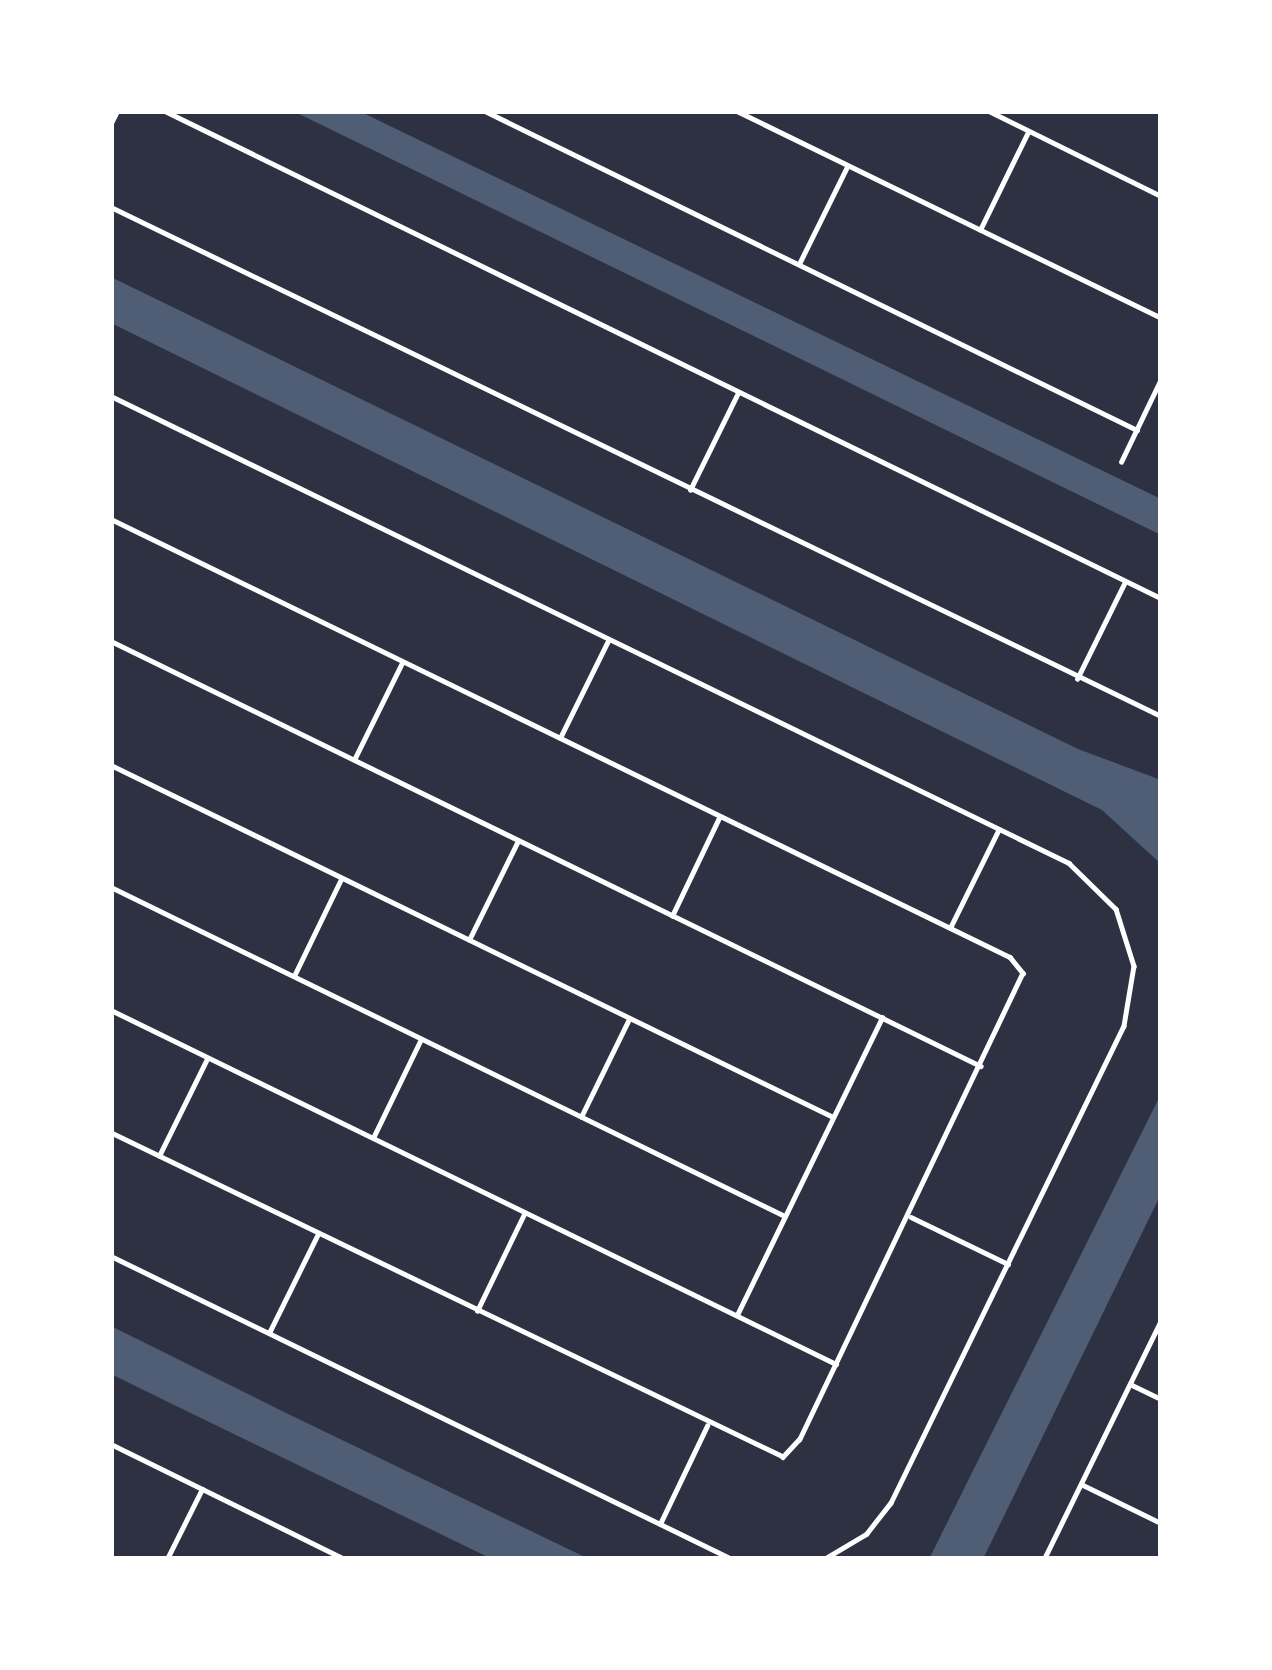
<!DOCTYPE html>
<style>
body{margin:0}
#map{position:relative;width:1272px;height:1670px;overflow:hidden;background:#2d3142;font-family:Mulish,sans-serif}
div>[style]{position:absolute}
.water>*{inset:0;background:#4f5d75}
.minor>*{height:4.5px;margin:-2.25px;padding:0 2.25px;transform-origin:2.25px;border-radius:2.25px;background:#fff}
span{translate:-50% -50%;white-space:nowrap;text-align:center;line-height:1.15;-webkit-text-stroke:12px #fff;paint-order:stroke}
.frame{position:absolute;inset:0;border:114px solid #fff;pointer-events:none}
</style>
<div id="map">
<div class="water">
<i style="clip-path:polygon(293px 111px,359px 111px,1161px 499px,1161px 535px)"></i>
<i style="clip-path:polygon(111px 277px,1078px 749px,1161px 780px,1161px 864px,1102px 810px,111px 323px)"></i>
<i style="clip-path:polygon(1161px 1094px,1161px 1194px,983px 1559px,929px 1559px)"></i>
<i style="clip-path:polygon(111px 1326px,282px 1411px,589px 1559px,492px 1559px,168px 1402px,111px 1374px)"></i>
</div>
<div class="minor">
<i style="left:165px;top:111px;width:1109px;rotate:26.06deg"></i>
<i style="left:485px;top:111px;width:726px;rotate:26.07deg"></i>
<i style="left:737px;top:111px;width:472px;rotate:26deg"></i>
<i style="left:989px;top:111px;width:192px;rotate:26.3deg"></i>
<i style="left:111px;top:123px;width:13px;rotate:-63deg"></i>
<i style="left:111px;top:207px;width:1167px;rotate:25.86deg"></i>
<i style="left:980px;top:230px;width:109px;rotate:-63.9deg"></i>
<i style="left:799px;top:264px;width:108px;rotate:-63.7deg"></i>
<i style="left:111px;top:396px;width:1066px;rotate:25.99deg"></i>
<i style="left:1069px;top:863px;width:66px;rotate:44.4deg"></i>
<i style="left:1116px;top:909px;width:60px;rotate:72.5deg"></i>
<i style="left:1134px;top:966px;width:61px;rotate:99.5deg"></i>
<i style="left:1124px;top:1026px;width:531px;rotate:116.03deg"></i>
<i style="left:891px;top:1503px;width:39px;rotate:128deg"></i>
<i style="left:867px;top:1534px;width:49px;rotate:149.2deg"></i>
<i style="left:1121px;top:462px;width:92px;rotate:-64.3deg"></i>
<i style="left:690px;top:490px;width:108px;rotate:-63.7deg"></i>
<i style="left:111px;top:519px;width:1000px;rotate:25.98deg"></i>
<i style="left:1010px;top:957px;width:21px;rotate:51deg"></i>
<i style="left:1023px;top:973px;width:517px;rotate:115.57deg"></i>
<i style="left:800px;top:1439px;width:25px;rotate:133deg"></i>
<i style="left:783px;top:1457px;width:746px;rotate:-154.26deg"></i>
<i style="left:111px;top:641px;width:968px;rotate:26.04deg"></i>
<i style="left:1077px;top:679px;width:108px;rotate:-63.7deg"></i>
<i style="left:560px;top:738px;width:108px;rotate:-63.7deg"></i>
<i style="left:354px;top:760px;width:108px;rotate:-63.7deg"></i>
<i style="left:111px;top:765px;width:803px;rotate:25.99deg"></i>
<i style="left:111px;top:887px;width:750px;rotate:26.02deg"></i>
<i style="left:672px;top:916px;width:109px;rotate:-64.4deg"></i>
<i style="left:950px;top:928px;width:108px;rotate:-63.7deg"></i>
<i style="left:469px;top:940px;width:108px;rotate:-63.7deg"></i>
<i style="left:294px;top:976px;width:108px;rotate:-64.1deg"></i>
<i style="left:111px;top:1010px;width:807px;rotate:26.03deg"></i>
<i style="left:581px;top:1117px;width:109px;rotate:-63.9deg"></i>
<i style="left:373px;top:1138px;width:108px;rotate:-64.1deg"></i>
<i style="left:159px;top:1156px;width:108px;rotate:-63.7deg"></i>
<i style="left:911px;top:1217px;width:108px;rotate:25.9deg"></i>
<i style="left:111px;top:1256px;width:691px;rotate:26.01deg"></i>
<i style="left:477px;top:1311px;width:108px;rotate:-64.1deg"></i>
<i style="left:737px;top:1315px;width:331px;rotate:-64deg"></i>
<i style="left:269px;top:1333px;width:108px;rotate:-63.7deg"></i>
<i style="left:1130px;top:1384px;width:34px;rotate:26deg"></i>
<i style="left:111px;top:1444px;width:261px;rotate:26.2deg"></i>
<i style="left:1081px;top:1484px;width:89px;rotate:26deg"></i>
<i style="left:660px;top:1524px;width:109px;rotate:-64.4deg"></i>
<i style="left:167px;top:1559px;width:78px;rotate:-63.4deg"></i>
<i style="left:1044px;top:1559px;width:266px;rotate:-63.9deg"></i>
</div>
<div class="frame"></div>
</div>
